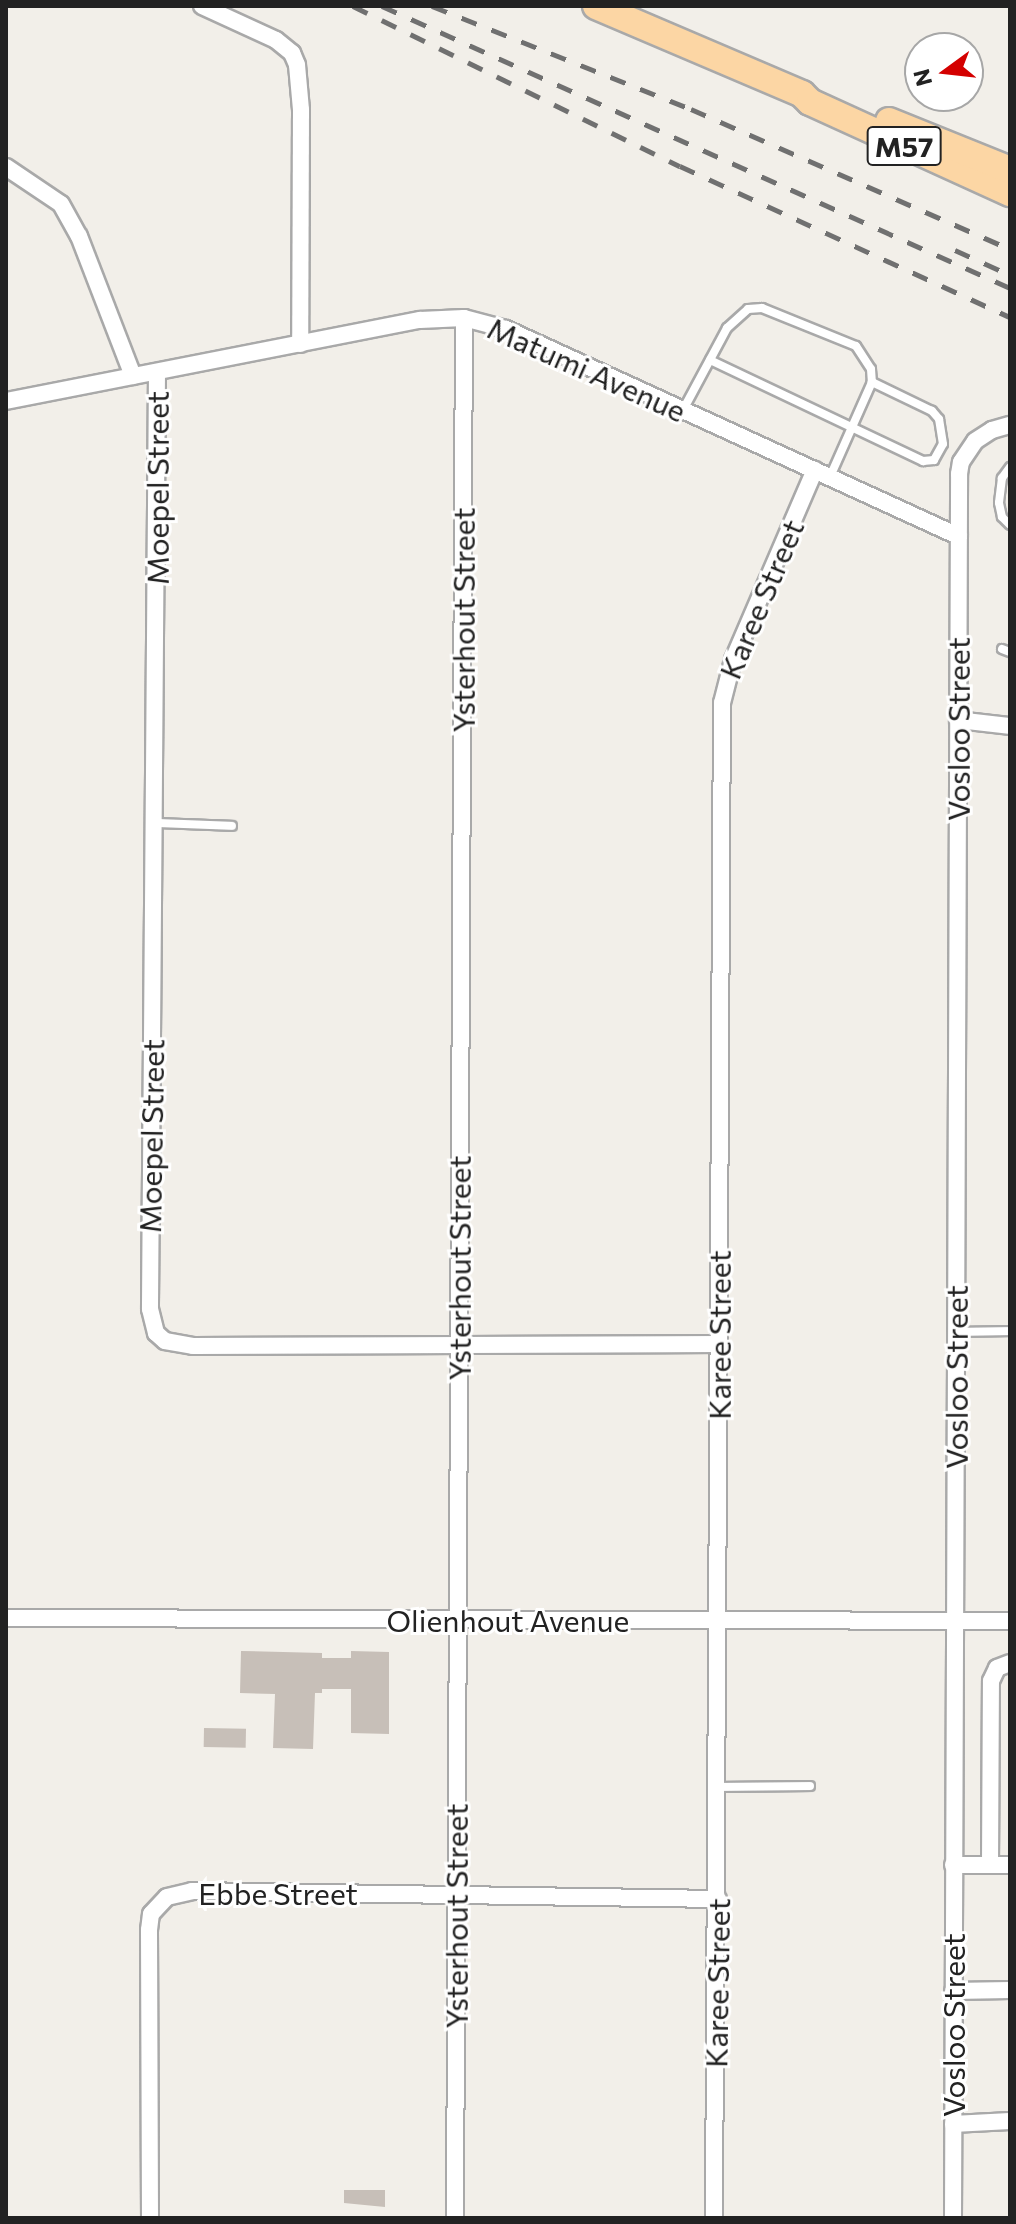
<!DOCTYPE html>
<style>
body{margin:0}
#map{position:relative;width:1016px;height:2224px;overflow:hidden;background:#f2efe9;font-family:Commissioner,sans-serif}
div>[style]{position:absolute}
.building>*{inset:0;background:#c7bfb8;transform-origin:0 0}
.roads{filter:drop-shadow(2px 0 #a9a9a9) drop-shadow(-2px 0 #a9a9a9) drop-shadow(0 2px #a9a9a9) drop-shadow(0 -2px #a9a9a9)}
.service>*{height:8px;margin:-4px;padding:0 4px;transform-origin:4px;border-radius:4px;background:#fff}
.minor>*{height:16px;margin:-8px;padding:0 8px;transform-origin:8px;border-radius:8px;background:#fff}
.primary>*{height:26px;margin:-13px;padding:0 13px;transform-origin:13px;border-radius:13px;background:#fcd6a4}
.rail>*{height:5px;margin-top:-2.5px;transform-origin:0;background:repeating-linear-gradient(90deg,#707070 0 16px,transparent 0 32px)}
span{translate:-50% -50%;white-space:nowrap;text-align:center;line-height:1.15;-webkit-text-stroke:6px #fff;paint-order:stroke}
.shield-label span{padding:2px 6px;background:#fff;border:2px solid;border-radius:6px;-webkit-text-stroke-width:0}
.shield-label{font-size:28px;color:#222;font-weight:700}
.street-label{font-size:30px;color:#222}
.frame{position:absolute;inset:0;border:8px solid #222;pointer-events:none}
.north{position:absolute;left:904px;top:32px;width:80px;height:80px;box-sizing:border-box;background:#fff;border:2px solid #a7a7a7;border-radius:50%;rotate:255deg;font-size:22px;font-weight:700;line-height:32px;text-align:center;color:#222}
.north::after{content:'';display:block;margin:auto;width:28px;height:36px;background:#d40000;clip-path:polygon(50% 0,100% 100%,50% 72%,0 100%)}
</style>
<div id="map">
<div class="building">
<i style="clip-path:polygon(241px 1651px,322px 1653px,322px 1658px,351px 1658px,351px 1651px,389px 1652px,389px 1734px,351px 1733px,351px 1689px,322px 1689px,322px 1693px,315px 1693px,313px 1749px,273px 1748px,275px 1694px,240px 1693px)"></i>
<i style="left:204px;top:1728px;width:42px;height:19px;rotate:1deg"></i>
<i style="clip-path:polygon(344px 2190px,385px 2190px,385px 2207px,344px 2203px)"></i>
</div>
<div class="roads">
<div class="service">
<i style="left:710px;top:360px;width:236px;rotate:25.4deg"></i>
<i style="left:923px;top:461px;width:11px;rotate:-5deg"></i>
<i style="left:934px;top:460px;width:18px;rotate:-61deg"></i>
<i style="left:943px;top:444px;width:25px;rotate:-99deg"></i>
<i style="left:939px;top:419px;width:11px;rotate:-131deg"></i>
<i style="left:932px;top:411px;width:67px;rotate:-154.2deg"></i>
<i style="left:683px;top:410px;width:93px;rotate:-61.8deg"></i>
<i style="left:727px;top:328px;width:28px;rotate:-42deg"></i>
<i style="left:748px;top:309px;width:14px;rotate:-4deg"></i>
<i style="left:762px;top:308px;width:101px;rotate:22deg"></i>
<i style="left:856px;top:346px;width:27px;rotate:57deg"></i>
<i style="left:871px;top:369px;width:13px;rotate:86deg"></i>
<i style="left:872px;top:382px;width:104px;rotate:113.9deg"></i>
<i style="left:1010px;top:467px;width:14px;rotate:126deg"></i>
<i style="left:1002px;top:478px;width:25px;rotate:97deg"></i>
<i style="left:999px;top:503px;width:14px;rotate:78deg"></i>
<i style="left:1002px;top:517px;width:11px;rotate:45deg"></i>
<i style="left:1002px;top:649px;width:9px;rotate:21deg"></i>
<i style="left:155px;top:823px;width:77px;rotate:2.2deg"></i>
<i style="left:957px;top:1332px;width:53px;rotate:-1.1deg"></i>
<i style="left:718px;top:1787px;width:92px;rotate:-0.6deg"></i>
</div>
<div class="minor">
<i style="left:202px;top:6px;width:81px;rotate:24.7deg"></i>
<i style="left:276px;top:40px;width:21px;rotate:39deg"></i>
<i style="left:292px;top:53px;width:13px;rotate:67deg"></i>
<i style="left:297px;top:65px;width:45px;rotate:84.9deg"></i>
<i style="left:301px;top:110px;width:234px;rotate:90.2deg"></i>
<i style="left:6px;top:167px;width:66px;rotate:33.9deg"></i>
<i style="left:61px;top:204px;width:37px;rotate:61deg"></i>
<i style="left:79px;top:236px;width:150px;rotate:68.9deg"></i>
<i style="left:157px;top:372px;width:937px;rotate:90.43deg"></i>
<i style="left:150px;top:1309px;width:25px;rotate:76deg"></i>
<i style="left:156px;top:1333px;width:12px;rotate:42deg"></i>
<i style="left:165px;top:1341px;width:28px;rotate:10deg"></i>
<i style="left:193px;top:1346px;width:526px;rotate:-0.22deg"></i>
<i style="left:6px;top:401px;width:422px;rotate:-11.1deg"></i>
<i style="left:420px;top:320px;width:44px;rotate:-2.6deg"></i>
<i style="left:464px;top:318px;width:43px;rotate:14.7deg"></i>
<i style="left:506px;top:329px;width:498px;rotate:24.6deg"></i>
<i style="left:958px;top:720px;width:52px;rotate:6.6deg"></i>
<i style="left:6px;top:1618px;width:1004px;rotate:0.17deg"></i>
<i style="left:953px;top:1865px;width:57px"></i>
<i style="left:990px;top:1865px;width:184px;rotate:-89.7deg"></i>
<i style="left:991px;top:1681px;width:14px;rotate:-65deg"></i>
<i style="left:997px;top:1668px;width:14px;rotate:-21deg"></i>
<i style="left:953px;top:1991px;width:57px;rotate:-1deg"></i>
<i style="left:953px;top:2124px;width:57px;rotate:-3deg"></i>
<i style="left:150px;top:2218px;width:288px;rotate:-90.2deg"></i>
<i style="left:149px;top:1930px;width:16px;rotate:-83deg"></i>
<i style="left:151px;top:1914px;width:23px;rotate:-47deg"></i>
<i style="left:167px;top:1897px;width:26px;rotate:-13deg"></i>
<i style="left:192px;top:1891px;width:526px;rotate:0.87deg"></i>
<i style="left:455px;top:2218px;width:1900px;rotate:-89.73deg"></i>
<i style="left:714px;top:2218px;width:1515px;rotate:-89.7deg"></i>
<i style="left:722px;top:703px;width:44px;rotate:-75.7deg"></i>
<i style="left:733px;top:660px;width:207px;rotate:-66.7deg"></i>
<i style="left:953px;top:2218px;width:1744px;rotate:-89.8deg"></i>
<i style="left:959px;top:474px;width:12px;rotate:-81deg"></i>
<i style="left:961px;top:462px;width:25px;rotate:-56deg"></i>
<i style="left:975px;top:441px;width:20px;rotate:-33deg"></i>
<i style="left:992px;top:430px;width:19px;rotate:-16deg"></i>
</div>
<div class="primary">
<i style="left:596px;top:6px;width:224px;rotate:23.1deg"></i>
<i style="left:802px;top:94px;width:11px;rotate:45deg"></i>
<i style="left:810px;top:102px;width:220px;rotate:24.5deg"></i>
<i style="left:889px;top:121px;width:131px;rotate:22deg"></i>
</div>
</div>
<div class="rail">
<i style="left:353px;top:6px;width:364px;rotate:26.1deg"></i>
<i style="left:680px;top:166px;width:363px;rotate:24.6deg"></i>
<i style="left:382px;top:6px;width:688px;rotate:24.18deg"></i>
<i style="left:432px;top:6px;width:279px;rotate:21.7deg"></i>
<i style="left:691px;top:109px;width:348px;rotate:23.7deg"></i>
<i style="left:955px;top:250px;width:60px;rotate:24.4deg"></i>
</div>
<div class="shield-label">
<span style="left:904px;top:146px">M57</span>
</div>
<div class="street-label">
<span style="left:587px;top:369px;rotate:24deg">Matumi Avenue</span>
<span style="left:157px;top:488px;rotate:-90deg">Moepel Street</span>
<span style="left:761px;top:599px;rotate:-67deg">Karee Street</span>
<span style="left:463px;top:620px;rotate:-90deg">Ysterhout Street</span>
<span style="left:958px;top:729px;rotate:-90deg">Vosloo Street</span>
<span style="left:151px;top:1136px;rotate:-89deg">Moepel Street</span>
<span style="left:459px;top:1268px;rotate:-90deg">Ysterhout Street</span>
<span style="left:719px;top:1335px;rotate:-90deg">Karee Street</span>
<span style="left:956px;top:1377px;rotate:-90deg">Vosloo Street</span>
<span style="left:508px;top:1620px">Olienhout Avenue</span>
<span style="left:278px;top:1893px">Ebbe Street</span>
<span style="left:456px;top:1916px;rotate:-90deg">Ysterhout Street</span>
<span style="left:717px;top:1983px;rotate:-89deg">Karee Street</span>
<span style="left:953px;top:2025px;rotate:-90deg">Vosloo Street</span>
</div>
<div class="frame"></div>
<div class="north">N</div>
</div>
